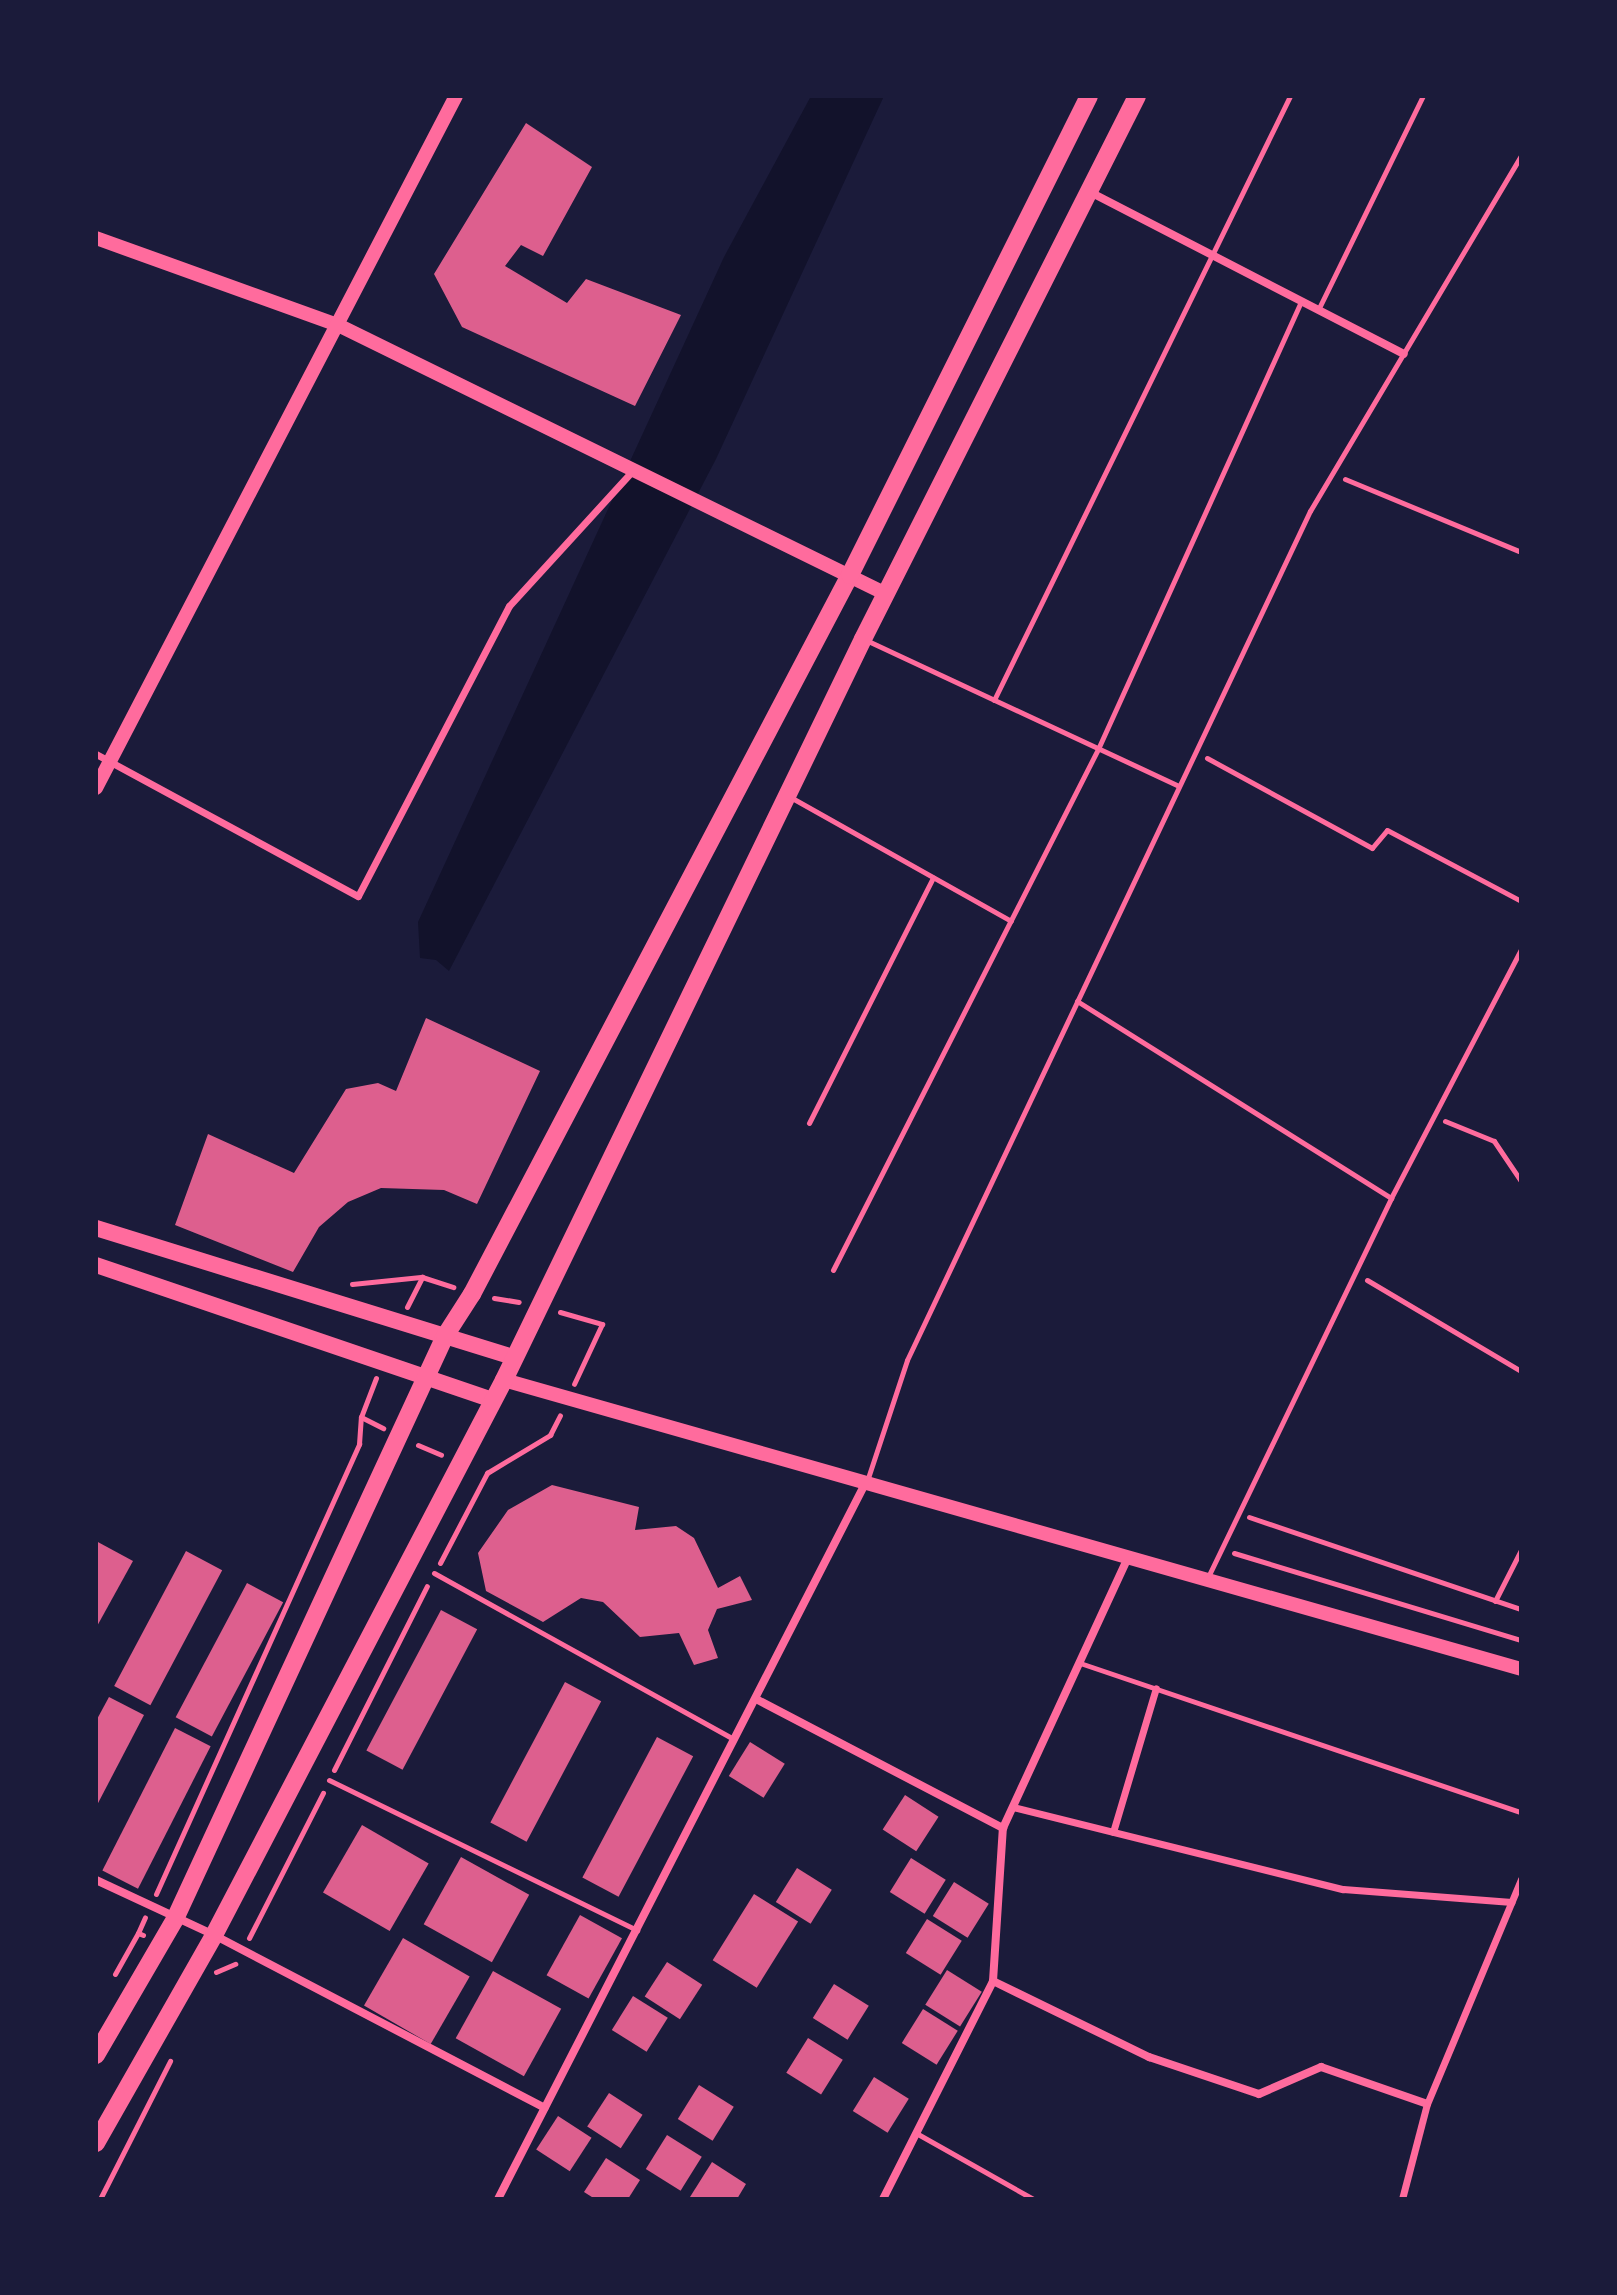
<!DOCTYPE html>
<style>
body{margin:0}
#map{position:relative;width:1617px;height:2295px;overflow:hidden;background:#1b1b3a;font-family:"Fira Sans Condensed",sans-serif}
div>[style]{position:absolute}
.water>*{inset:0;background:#12122b}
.building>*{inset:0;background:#dd5f8e;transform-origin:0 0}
.path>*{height:5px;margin:-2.5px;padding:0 2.5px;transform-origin:2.5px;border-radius:2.5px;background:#ff6b9d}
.service>*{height:5px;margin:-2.5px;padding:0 2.5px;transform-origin:2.5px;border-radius:2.5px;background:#ff6b9d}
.pedestrian>*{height:7px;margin:-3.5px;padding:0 3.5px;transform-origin:3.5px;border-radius:3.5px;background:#ff6b9d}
.minor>*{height:8px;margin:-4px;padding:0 4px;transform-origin:4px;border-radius:4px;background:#ff6b9d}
.tertiary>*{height:14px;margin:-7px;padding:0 7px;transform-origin:7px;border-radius:7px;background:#ff6b9d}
.secondary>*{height:16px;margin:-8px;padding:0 8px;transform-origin:8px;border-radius:8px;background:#ff6b9d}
.trunk>*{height:18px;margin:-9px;padding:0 9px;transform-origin:9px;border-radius:9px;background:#ff6b9d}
span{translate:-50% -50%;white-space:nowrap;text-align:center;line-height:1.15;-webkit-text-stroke:6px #1b1b3a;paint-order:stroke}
.frame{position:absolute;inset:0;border:98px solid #1b1b3a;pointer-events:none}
</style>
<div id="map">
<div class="water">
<i style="clip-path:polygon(811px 96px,884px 96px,716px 459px,449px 971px,436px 960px,420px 958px,418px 922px,724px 257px)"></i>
</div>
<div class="building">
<i style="clip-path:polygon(526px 123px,592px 167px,543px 256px,521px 245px,505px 266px,567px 303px,586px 279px,681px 315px,635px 406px,462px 327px,434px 274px)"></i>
<i style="clip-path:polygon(426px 1018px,540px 1071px,477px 1204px,444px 1190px,381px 1188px,348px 1202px,319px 1227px,293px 1272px,175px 1225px,208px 1134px,294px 1173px,346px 1089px,378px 1083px,396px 1091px)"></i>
<i style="clip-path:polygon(552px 1485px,639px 1507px,635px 1530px,676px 1526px,694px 1538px,718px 1588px,740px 1576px,752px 1600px,717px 1609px,708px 1630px,718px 1658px,694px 1665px,679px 1633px,640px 1637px,603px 1602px,581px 1598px,543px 1622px,486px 1591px,478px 1553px,508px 1510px)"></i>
<i style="clip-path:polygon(96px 1541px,133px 1561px,96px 1628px)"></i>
<i style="left:186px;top:1551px;width:41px;height:153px;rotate:28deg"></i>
<i style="left:247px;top:1583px;width:41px;height:152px;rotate:28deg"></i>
<i style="left:441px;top:1610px;width:41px;height:159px;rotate:28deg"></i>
<i style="left:565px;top:1682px;width:41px;height:159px;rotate:28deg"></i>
<i style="clip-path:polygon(109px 1697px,144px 1715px,96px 1807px,96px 1721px)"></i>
<i style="left:175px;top:1728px;width:40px;height:160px;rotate:27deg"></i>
<i style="left:657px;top:1737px;width:41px;height:159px;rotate:28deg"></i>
<i style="left:750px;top:1742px;width:41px;height:40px;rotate:32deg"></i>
<i style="left:905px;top:1795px;width:40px;height:41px;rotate:33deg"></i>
<i style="left:362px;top:1825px;width:77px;height:78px;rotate:30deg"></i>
<i style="left:461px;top:1857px;width:78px;height:77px;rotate:29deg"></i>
<i style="left:911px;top:1858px;width:41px;height:40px;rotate:32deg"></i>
<i style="left:797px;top:1868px;width:41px;height:40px;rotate:32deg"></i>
<i style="left:954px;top:1882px;width:41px;height:40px;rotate:32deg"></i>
<i style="left:754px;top:1894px;width:52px;height:78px;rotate:32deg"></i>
<i style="left:580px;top:1915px;width:48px;height:69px;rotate:29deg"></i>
<i style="left:927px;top:1919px;width:41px;height:40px;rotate:32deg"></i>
<i style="left:403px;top:1938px;width:77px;height:78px;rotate:30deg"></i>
<i style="left:667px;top:1962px;width:42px;height:41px;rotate:33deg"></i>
<i style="left:947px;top:1970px;width:41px;height:41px;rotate:32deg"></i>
<i style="left:493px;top:1971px;width:78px;height:77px;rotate:29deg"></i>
<i style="left:834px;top:1984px;width:41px;height:40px;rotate:32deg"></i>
<i style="left:633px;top:1996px;width:41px;height:40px;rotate:32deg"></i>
<i style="left:923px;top:2009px;width:41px;height:40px;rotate:32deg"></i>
<i style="left:808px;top:2038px;width:41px;height:41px;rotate:32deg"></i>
<i style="left:874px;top:2077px;width:41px;height:40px;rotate:32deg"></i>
<i style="left:699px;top:2085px;width:41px;height:40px;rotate:32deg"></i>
<i style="left:609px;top:2093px;width:40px;height:40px;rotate:33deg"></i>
<i style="left:558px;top:2116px;width:40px;height:40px;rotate:33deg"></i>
<i style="left:667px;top:2135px;width:41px;height:40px;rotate:32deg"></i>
<i style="clip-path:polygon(606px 2158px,640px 2180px,628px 2199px,595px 2199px,584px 2192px)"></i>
<i style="clip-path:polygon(712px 2162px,746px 2184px,737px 2199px,690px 2197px)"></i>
</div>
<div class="path">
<i style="left:1345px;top:479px;width:191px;rotate:22.5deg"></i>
<i style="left:1207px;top:758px;width:188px;rotate:28.6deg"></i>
<i style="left:1372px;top:848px;width:23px;rotate:-50deg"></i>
<i style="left:1387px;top:830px;width:152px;rotate:27.9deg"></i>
<i style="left:1445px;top:1121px;width:53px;rotate:22.2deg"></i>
<i style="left:1494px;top:1141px;width:48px;rotate:56deg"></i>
<i style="left:1367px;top:1280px;width:179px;rotate:30.6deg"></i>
<i style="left:352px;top:1284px;width:69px;rotate:-5.8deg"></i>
<i style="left:494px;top:1298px;width:25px;rotate:9deg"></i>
<i style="left:407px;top:1307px;width:34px;rotate:-63deg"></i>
<i style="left:422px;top:1277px;width:33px;rotate:18deg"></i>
<i style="left:560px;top:1312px;width:44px;rotate:15.9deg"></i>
<i style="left:602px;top:1324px;width:66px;rotate:115deg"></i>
<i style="left:376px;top:1378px;width:42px;rotate:111deg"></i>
<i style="left:361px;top:1417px;width:25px;rotate:27deg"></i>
<i style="left:418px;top:1445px;width:25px;rotate:23deg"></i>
<i style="left:1249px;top:1517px;width:287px;rotate:18.7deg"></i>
<i style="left:1234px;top:1553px;width:300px;rotate:16.9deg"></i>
<i style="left:440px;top:1563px;width:102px;rotate:-62.4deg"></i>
<i style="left:487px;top:1473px;width:74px;rotate:-31.1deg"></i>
<i style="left:550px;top:1435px;width:22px;rotate:-63deg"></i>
<i style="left:1495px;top:1601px;width:57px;rotate:-63deg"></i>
<i style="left:334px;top:1770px;width:206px;rotate:-63.2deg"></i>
<i style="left:156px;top:1894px;width:494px;rotate:-65.7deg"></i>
<i style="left:359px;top:1444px;width:27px;rotate:-86deg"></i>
<i style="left:143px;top:1935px;width:5px;rotate:-158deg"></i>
<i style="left:138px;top:1933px;width:17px;rotate:-66deg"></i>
<i style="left:249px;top:1938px;width:163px;rotate:-63deg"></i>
<i style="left:216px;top:1972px;width:21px;rotate:-23deg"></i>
<i style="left:115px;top:1974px;width:47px;rotate:-60.7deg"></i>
<i style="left:100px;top:2199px;width:155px;rotate:-63.1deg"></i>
</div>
<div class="service">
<i style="left:1318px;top:310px;width:238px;rotate:-63.9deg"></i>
<i style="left:868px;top:641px;width:343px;rotate:25deg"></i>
<i style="left:994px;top:700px;width:673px;rotate:-63.89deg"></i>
<i style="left:792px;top:798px;width:251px;rotate:29.3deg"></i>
<i style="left:1077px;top:1001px;width:371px;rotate:32.1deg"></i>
<i style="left:809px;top:1123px;width:275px;rotate:-63.2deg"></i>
<i style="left:833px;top:1270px;width:585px;rotate:-63.04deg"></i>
<i style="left:1098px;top:749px;width:492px;rotate:-65.6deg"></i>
<i style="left:867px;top:1481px;width:127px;rotate:-71.7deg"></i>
<i style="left:907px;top:1360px;width:940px;rotate:-64.61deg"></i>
<i style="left:1310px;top:511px;width:413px;rotate:-59.3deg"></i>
<i style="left:434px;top:1573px;width:343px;rotate:29deg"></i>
<i style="left:1207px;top:1579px;width:423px;rotate:-64.2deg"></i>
<i style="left:1391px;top:1198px;width:281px;rotate:-62.4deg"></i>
<i style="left:1080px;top:1663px;width:465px;rotate:18.7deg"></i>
<i style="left:329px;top:1780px;width:343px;rotate:26deg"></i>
<i style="left:916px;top:2133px;width:134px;rotate:29.4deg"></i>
</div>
<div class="pedestrian">
<i style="left:96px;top:754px;width:298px;rotate:28.5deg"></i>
<i style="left:358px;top:896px;width:327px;rotate:-62.5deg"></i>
<i style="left:509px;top:606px;width:184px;rotate:-47.6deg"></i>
<i style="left:1013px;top:1807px;width:340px;rotate:14deg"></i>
<i style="left:1343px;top:1889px;width:169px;rotate:4.4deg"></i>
<i style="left:1113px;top:1832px;width:150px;rotate:-73.4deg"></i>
<i style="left:1402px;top:2199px;width:98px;rotate:-75.3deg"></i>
<i style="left:1427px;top:2104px;width:244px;rotate:-67.3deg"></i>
</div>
<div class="minor">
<i style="left:1090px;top:192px;width:353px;rotate:27.3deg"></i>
<i style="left:756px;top:1699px;width:279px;rotate:27.6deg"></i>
<i style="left:96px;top:1880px;width:130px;rotate:25deg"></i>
<i style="left:214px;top:1935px;width:373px;rotate:27.6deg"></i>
<i style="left:993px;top:1981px;width:174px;rotate:26deg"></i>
<i style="left:1149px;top:2057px;width:116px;rotate:18.6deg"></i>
<i style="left:1259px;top:2094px;width:68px;rotate:-23.5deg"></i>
<i style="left:1321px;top:2067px;width:112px;rotate:19.2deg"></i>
<i style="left:498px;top:2199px;width:806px;rotate:-62.83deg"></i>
<i style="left:883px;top:2199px;width:244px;rotate:-63.2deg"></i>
<i style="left:993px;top:1981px;width:153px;rotate:-86.3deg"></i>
<i style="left:1003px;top:1828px;width:298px;rotate:-65.2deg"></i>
</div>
<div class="tertiary">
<i style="left:96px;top:238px;width:259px;rotate:19.8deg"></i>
<i style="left:340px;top:326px;width:608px;rotate:26.14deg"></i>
<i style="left:96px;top:788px;width:780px;rotate:-62.52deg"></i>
<i style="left:504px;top:1380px;width:1057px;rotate:15.86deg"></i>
</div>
<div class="secondary">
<i style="left:96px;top:1228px;width:436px;rotate:17.2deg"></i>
<i style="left:96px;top:1265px;width:419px;rotate:18.8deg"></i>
</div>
<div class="trunk">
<i style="left:96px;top:2055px;width:157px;rotate:-59.8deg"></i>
<i style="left:175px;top:1919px;width:642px;rotate:-65.15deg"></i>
<i style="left:445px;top:1336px;width:50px;rotate:-57.3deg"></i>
<i style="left:472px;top:1294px;width:812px;rotate:-62.27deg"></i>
<i style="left:850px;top:575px;width:535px;rotate:-63.48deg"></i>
<i style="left:96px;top:2143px;width:239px;rotate:-60.4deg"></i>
<i style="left:214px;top:1935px;width:626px;rotate:-62.41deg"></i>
<i style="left:504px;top:1380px;width:823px;rotate:-64.15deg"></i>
<i style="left:863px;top:639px;width:608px;rotate:-63.22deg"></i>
</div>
<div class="frame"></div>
</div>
